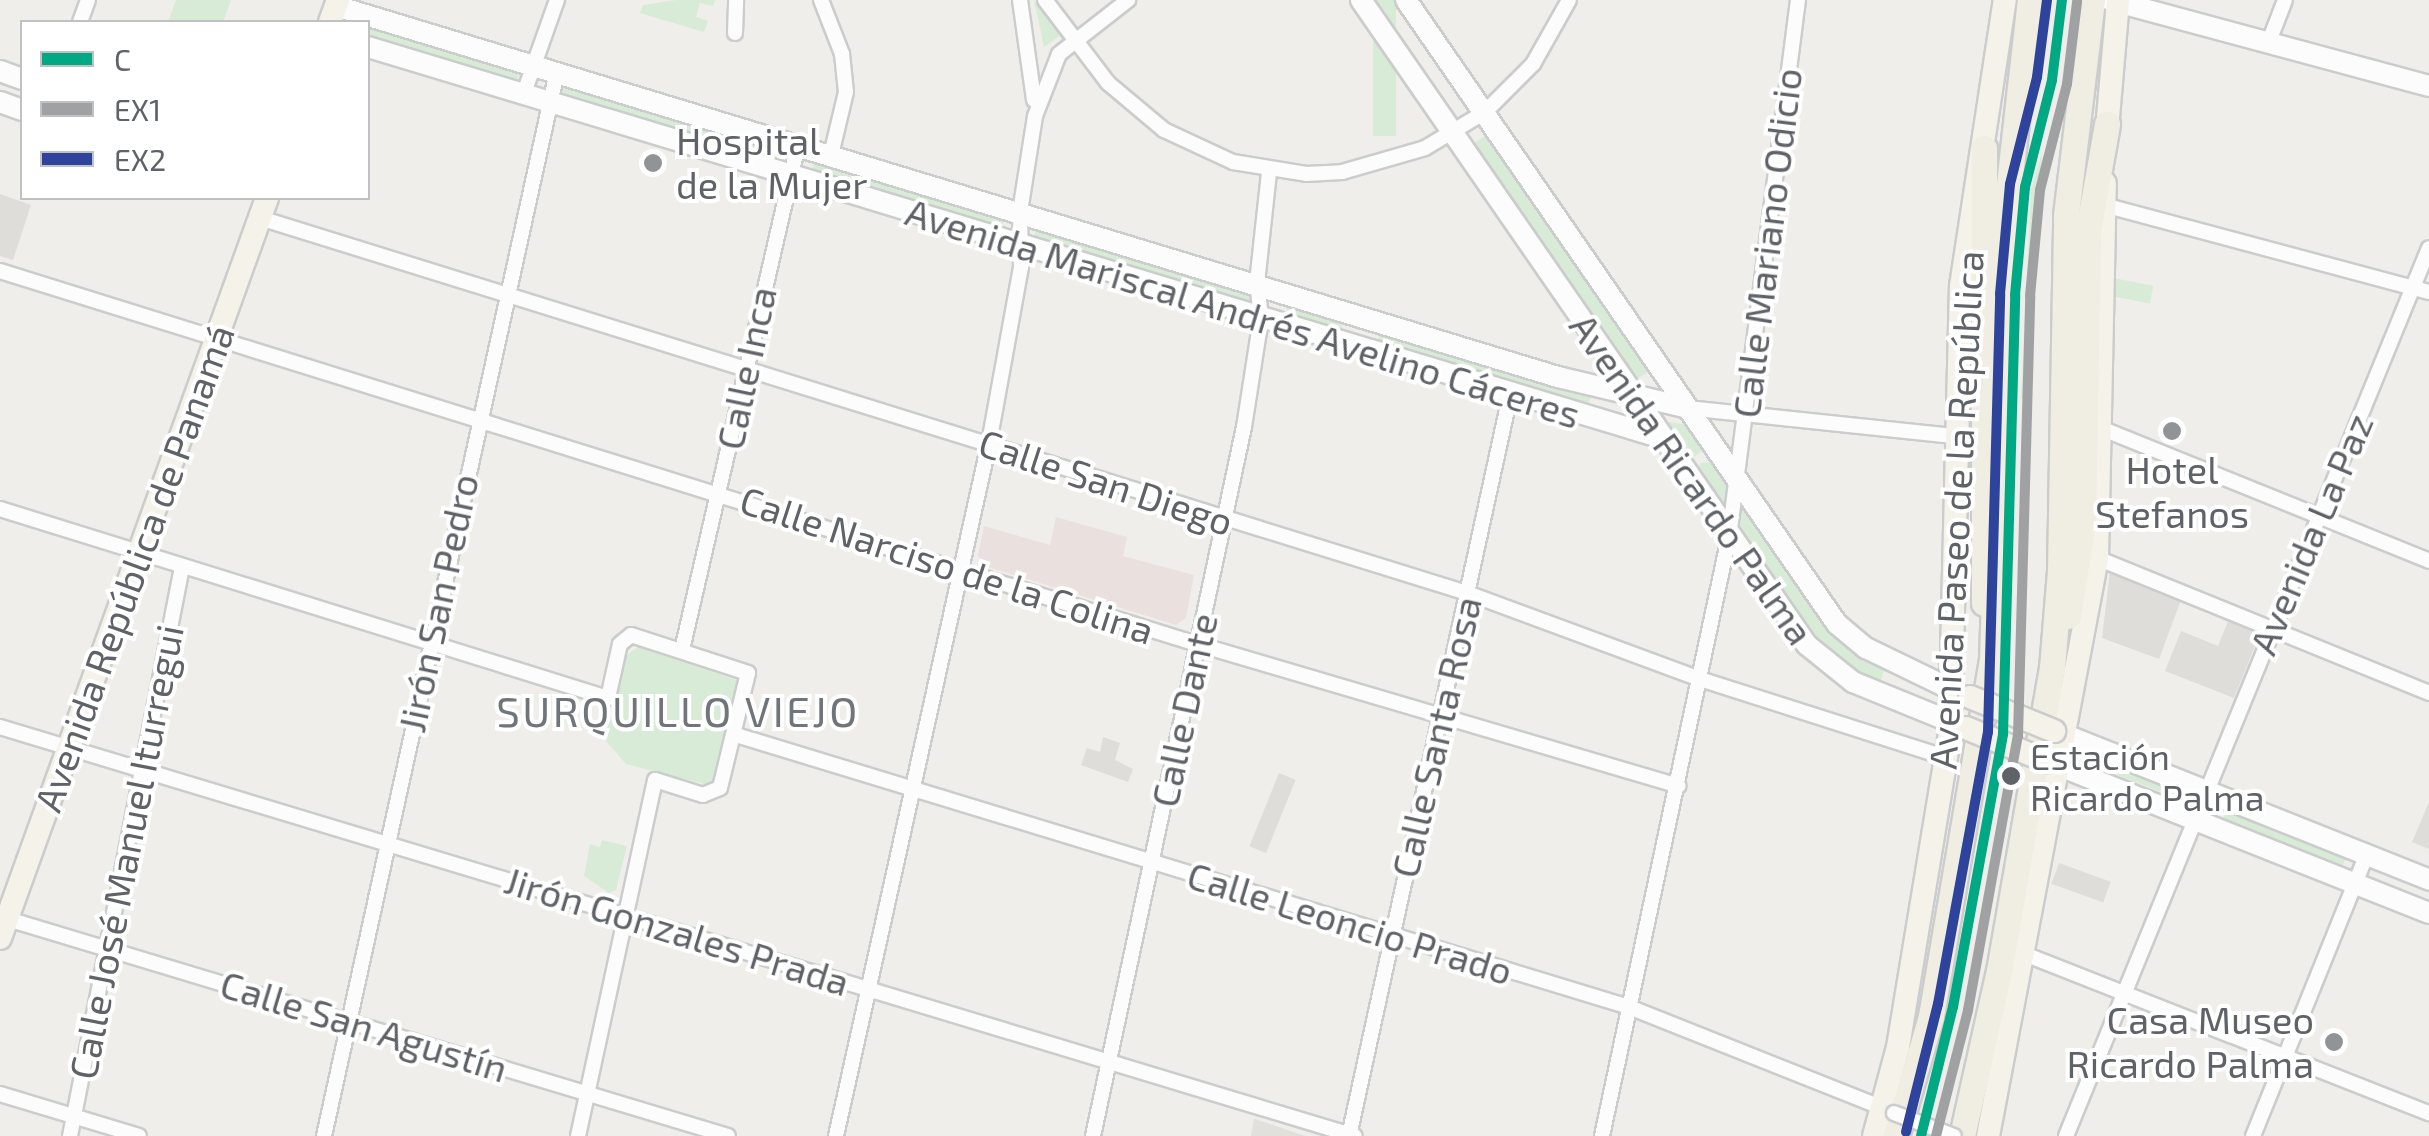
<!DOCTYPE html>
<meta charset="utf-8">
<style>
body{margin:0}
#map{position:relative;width:2429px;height:1136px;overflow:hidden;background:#efeeea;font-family:"Exo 2",sans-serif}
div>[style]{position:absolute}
.industrial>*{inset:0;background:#dfddda;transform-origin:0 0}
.education>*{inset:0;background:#e2e0da}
.medical>*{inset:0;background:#eae0de}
.green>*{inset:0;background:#d8ebd6;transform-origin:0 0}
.roads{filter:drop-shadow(2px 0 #cbcccc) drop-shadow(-2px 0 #cbcccc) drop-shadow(0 2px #cbcccc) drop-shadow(0 -2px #cbcccc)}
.street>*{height:14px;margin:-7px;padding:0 7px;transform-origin:7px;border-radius:7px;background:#fdfcfc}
.secondary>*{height:20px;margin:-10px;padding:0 10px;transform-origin:10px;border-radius:10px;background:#fdfcfc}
.primary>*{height:22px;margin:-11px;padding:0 11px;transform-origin:11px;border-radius:11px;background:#f4f2e9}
.highway>*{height:25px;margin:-12.5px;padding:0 12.5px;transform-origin:12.5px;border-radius:12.5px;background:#f0ede3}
.bridges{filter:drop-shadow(2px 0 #cbcccc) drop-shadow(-2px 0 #cbcccc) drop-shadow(0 2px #cbcccc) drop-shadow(0 -2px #cbcccc)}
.street-bridge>*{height:14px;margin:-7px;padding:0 7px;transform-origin:7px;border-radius:7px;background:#fdfcfc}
.primary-bridge>*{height:22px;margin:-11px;padding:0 11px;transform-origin:11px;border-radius:11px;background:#f4f2e9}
.bus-1>*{height:10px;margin:-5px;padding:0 5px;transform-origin:5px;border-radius:5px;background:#00a884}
.bus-2>*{height:10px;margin:-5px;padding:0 5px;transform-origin:5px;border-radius:5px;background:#9fa1a3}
.bus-3>*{height:10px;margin:-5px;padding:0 5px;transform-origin:5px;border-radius:5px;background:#2d439c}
.dots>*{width:28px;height:28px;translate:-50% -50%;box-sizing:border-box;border:5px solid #fff;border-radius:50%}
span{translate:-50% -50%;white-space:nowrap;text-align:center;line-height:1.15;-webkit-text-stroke:8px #fff;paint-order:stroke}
.bus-label{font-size:36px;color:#5f6368}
.left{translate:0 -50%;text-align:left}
.poi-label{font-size:38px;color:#5f6368}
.right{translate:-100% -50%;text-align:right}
.street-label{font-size:38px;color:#5f6368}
.quarter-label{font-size:42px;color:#70757a;letter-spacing:2.5px}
.legend{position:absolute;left:20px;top:20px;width:350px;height:180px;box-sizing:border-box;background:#fff;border:2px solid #bfc1c3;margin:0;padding:12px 18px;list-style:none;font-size:30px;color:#5f6368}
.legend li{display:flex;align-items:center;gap:20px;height:50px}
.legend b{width:50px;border:2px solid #bfc1c3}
</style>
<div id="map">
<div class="industrial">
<i style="clip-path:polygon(0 194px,31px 205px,13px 260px,0 256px)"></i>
<i style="clip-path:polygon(2110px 572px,2181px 600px,2159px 659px,2102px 638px)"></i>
<i style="clip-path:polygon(2229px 619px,2261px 631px,2234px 698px,2165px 671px,2181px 631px,2218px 646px)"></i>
<i style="clip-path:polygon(1103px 737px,1120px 743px,1115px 760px,1133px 769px,1128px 782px,1081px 765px,1087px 748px,1100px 752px)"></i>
<i style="left:1279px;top:773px;width:18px;height:79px;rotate:22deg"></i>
<i style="clip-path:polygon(2429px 802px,2429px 849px,2412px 842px)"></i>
<i style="left:2059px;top:863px;width:55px;height:22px;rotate:20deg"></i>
</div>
<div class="education">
<i style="clip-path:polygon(1254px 1119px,1255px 1119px,1305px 1136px,1251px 1136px)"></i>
</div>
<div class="medical">
<i style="clip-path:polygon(1056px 517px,1127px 537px,1123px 556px,1194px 575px,1186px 618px,1176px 625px,985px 566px,978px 556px,984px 526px,1050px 545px)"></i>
</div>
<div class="green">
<i style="clip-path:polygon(176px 0,231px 0,223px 22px,168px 22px)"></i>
<i style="clip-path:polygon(676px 0,715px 0,713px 6px,700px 3px,696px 17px,708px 21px,704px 32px,640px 13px,643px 5px)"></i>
<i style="clip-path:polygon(1034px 0,1061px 35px,1044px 47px)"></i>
<i style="left:1373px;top:0;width:23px;height:136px"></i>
<i style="left:368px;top:28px;width:158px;height:11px;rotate:17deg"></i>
<i style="clip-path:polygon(561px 86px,781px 153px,766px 156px,562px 97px)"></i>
<i style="clip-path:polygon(1489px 133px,1570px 252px,1650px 371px,1635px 380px,1473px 144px)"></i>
<i style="clip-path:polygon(2042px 153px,2029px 400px,2021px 399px,2031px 190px)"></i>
<i style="left:815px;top:160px;width:198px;height:10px;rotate:18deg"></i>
<i style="clip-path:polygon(1036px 229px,1253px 297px,1254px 308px,1033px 241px)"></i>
<i style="left:2113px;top:278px;width:41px;height:18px;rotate:11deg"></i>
<i style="clip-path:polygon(1287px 307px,1341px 322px,1344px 336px,1285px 317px)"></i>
<i style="clip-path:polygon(1377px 333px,1591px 396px,1586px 411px,1381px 345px)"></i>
<i style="clip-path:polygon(1670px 422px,1687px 425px,1708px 448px,1688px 460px,1664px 426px)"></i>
<i style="clip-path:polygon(1713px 462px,1733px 490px,1724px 514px,1698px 475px,1700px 463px)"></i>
<i style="clip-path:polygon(1742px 501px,1886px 664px,1880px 683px,1849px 670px,1798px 620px,1738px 536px)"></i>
<i style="clip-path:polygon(638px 647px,739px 681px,717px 777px,708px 785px,626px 764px,605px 740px,619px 661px)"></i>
<i style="left:2093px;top:756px;width:97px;height:9px;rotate:21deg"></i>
<i style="left:2227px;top:810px;width:128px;height:9px;rotate:22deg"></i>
<i style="clip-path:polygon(602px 840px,627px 846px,616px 890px,609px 893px,584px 876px,590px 844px,600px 847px)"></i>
</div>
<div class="roads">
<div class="street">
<i style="left:821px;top:0;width:58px;rotate:68.7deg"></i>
<i style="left:842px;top:54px;width:38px;rotate:84deg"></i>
<i style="left:846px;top:92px;width:65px;rotate:103.4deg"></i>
<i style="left:1020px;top:0;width:101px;rotate:82deg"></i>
<i style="left:1045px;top:0;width:104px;rotate:52.8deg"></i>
<i style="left:1108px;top:83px;width:73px;rotate:40deg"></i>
<i style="left:1164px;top:130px;width:76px;rotate:24.9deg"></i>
<i style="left:1233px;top:162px;width:74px;rotate:9.3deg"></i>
<i style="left:1306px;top:174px;width:36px;rotate:-3deg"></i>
<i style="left:1342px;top:172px;width:86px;rotate:-16.1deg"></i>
<i style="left:1425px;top:148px;width:70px;rotate:-31deg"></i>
<i style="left:1485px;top:112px;width:68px;rotate:-45deg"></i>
<i style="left:1533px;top:64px;width:73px;rotate:-60.6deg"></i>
<i style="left:80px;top:22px;width:23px;rotate:-70deg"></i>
<i style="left:735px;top:33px;width:33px;rotate:-88deg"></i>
<i style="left:2268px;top:44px;width:47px;rotate:-68.9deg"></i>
<i style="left:524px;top:93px;width:99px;rotate:-70.5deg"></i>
<i style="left:2104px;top:205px;width:336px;rotate:15deg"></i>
<i style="left:260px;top:218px;width:1267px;rotate:17.26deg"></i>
<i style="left:1470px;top:594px;width:248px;rotate:20.3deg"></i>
<i style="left:1703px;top:680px;width:256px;rotate:17.7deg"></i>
<i style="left:0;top:271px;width:1254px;rotate:17.31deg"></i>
<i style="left:1197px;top:644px;width:502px;rotate:16.42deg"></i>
<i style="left:1687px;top:408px;width:268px;rotate:6deg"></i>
<i style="left:2098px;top:427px;width:357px;rotate:22deg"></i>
<i style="left:0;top:509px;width:637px;rotate:17.27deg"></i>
<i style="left:608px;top:698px;width:55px;rotate:-77.5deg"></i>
<i style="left:620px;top:644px;width:14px;rotate:-39deg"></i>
<i style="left:631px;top:635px;width:123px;rotate:18deg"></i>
<i style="left:748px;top:673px;width:118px;rotate:103.7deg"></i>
<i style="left:720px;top:788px;width:18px;rotate:158deg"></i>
<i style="left:703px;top:795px;width:50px;rotate:-162.6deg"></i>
<i style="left:655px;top:780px;width:364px;rotate:102.2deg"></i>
<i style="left:2097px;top:558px;width:358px;rotate:22.1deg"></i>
<i style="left:682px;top:650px;width:518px;rotate:-77.06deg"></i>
<i style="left:0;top:727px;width:1415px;rotate:16.8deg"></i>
<i style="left:736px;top:735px;width:934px;rotate:16.94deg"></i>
<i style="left:1629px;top:1007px;width:276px;rotate:21.7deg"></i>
<i style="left:1px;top:917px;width:759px;rotate:16.76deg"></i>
<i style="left:2027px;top:955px;width:432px;rotate:21.5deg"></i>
<i style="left:0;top:1094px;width:145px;rotate:16.8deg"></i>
<i style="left:70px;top:1136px;width:580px;rotate:-78.86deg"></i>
<i style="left:324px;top:1136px;width:1089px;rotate:-77.65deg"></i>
<i style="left:836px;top:1136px;width:710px;rotate:-77.55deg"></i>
<i style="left:989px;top:443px;width:179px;rotate:-79.7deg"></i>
<i style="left:1021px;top:267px;width:55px;rotate:-91deg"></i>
<i style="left:1020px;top:212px;width:97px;rotate:-81.1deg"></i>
<i style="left:1035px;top:116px;width:66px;rotate:-68.8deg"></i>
<i style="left:1059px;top:54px;width:88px;rotate:-38deg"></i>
<i style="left:1093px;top:1136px;width:725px;rotate:-77.98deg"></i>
<i style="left:1244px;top:427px;width:109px;rotate:-81.1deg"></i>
<i style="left:1261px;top:319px;width:36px;rotate:-96deg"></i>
<i style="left:1257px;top:283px;width:112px;rotate:-83.8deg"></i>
<i style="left:1349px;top:1136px;width:757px;rotate:-77.73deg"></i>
<i style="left:1602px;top:1136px;width:612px;rotate:-78.03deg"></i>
<i style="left:1729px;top:537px;width:541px;rotate:-82.68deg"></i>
<i style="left:2066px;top:1136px;width:959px;rotate:-67.77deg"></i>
<i style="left:2253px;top:1136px;width:302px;rotate:-68deg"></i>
</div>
<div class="secondary">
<i style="left:1361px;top:0;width:784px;rotate:55.34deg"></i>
<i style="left:1807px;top:645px;width:59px;rotate:38.8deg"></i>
<i style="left:1853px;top:682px;width:106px;rotate:22.2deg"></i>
<i style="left:1406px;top:0;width:758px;rotate:55.37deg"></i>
<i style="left:1837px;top:624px;width:38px;rotate:40deg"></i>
<i style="left:1866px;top:648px;width:94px;rotate:25.8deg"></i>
<i style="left:2110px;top:0;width:330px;rotate:15.1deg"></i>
<i style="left:336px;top:6px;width:1277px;rotate:16.89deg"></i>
<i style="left:1558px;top:377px;width:130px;rotate:13.4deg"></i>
<i style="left:368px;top:47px;width:1349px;rotate:16.81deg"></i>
<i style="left:0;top:71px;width:23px;rotate:20deg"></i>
<i style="left:0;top:102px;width:23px;rotate:20deg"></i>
<i style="left:2068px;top:736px;width:389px;rotate:21.7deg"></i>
<i style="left:2062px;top:767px;width:395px;rotate:21.7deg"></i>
</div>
<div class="primary">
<i style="left:330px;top:22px;width:23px;rotate:-70deg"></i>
<i style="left:2106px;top:141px;width:142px;rotate:-85.1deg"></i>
<i style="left:0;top:938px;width:787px;rotate:-70.16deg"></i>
<i style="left:1874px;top:1136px;width:92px;rotate:-74.9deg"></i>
<i style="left:1898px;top:1047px;width:317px;rotate:-80.6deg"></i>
<i style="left:1950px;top:734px;width:448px;rotate:-88.6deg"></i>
<i style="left:1961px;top:286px;width:289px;rotate:-81.3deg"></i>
<i style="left:1988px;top:1136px;width:588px;rotate:-79.32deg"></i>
<i style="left:2097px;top:558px;width:375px;rotate:-88.8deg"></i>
</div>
<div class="highway">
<i style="left:1984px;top:148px;width:455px;rotate:90deg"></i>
<i style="left:2068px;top:616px;width:96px;rotate:-81deg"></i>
<i style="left:2083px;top:521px;width:290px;rotate:-89deg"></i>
<i style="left:2088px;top:231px;width:109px;rotate:-79.9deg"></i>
<i style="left:1896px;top:1136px;width:125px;rotate:-73.7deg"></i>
<i style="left:1931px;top:1016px;width:360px;rotate:-80.3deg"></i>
<i style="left:1992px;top:661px;width:442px;rotate:-88.3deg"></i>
<i style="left:2005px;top:219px;width:220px;rotate:-83.5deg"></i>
<i style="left:1962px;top:1136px;width:169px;rotate:-77.4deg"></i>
<i style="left:1999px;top:971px;width:308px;rotate:-80.1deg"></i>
<i style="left:2052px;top:668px;width:97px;rotate:-85.3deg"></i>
<i style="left:2060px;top:571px;width:356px;rotate:-89deg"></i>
<i style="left:2066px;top:215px;width:217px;rotate:-83.1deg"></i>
</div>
</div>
<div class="bridges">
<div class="street-bridge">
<i style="left:1894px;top:1113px;width:64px;rotate:21deg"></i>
</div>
<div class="primary-bridge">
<i style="left:1970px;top:697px;width:91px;rotate:22deg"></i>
<i style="left:1966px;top:728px;width:87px;rotate:22.4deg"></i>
</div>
</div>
<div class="bus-1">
<i style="left:1921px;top:1136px;width:133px;rotate:-76.1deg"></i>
<i style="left:1953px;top:1007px;width:278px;rotate:-79.6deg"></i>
<i style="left:2003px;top:734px;width:439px;rotate:-88.4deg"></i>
<i style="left:2015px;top:295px;width:108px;rotate:-84.7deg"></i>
<i style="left:2025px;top:187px;width:110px;rotate:-75.8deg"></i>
<i style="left:2052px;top:80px;width:81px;rotate:-82.9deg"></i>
</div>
<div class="bus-2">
<i style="left:1936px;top:1136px;width:130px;rotate:-75.7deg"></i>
<i style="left:1968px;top:1010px;width:279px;rotate:-79.7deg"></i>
<i style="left:2018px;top:736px;width:440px;rotate:-88.4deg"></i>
<i style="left:2030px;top:296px;width:106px;rotate:-84.6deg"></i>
<i style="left:2040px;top:190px;width:109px;rotate:-75.7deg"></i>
<i style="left:2067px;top:84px;width:83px;rotate:-83deg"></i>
</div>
<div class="bus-3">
<i style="left:1906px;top:1132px;width:132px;rotate:-76deg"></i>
<i style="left:1938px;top:1004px;width:277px;rotate:-79.6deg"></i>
<i style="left:1988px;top:732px;width:438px;rotate:-88.4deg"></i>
<i style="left:2000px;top:294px;width:110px;rotate:-84.8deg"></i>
<i style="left:2010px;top:184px;width:110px;rotate:-75.8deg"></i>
<i style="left:2037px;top:77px;width:78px;rotate:-82.6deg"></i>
</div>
<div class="dots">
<i style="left:653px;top:163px;background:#919496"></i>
<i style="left:2172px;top:431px;background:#919496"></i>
<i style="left:2011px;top:776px;background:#5f6368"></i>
<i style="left:2334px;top:1042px;background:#919496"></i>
</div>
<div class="bus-label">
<span class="left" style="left:2030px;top:776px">Estación<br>Ricardo Palma</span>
</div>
<div class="poi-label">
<span class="left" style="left:676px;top:163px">Hospital<br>de la Mujer</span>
<span style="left:2172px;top:492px">Hotel<br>Stefanos</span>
<span class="right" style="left:2314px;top:1042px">Casa Museo<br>Ricardo Palma</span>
</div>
<div class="street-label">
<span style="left:1767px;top:243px;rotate:-83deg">Calle Mariano Odicio</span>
<span style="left:1243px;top:313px;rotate:17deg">Avenida Mariscal Andrés Avelino Cáceres</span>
<span style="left:746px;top:368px;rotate:-78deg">Calle Inca</span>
<span style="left:1692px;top:479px;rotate:55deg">Avenida Ricardo Palma</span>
<span style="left:1106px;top:482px;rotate:18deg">Calle San Diego</span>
<span style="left:1956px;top:510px;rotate:-87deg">Avenida Paseo de la República</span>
<span style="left:2311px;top:534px;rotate:-67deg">Avenida La Paz</span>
<span style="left:947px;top:565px;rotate:18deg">Calle Narciso de la Colina</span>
<span style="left:134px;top:568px;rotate:-70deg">Avenida República de Panamá</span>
<span style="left:438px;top:603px;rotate:-78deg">Jirón San Pedro</span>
<span style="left:1184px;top:710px;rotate:-78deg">Calle Dante</span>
<span style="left:1436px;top:737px;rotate:-77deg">Calle Santa Rosa</span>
<span style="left:126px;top:852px;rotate:-79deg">Calle José Manuel Iturregui</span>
<span style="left:1350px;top:923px;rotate:17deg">Calle Leoncio Prado</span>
<span style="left:677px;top:931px;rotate:17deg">Jirón Gonzales Prada</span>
<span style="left:364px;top:1026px;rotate:17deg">Calle San Agustín</span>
</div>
<div class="quarter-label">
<span style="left:678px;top:710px">SURQUILLO VIEJO</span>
</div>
<ul class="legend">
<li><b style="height:12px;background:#00a884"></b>C</li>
<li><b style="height:12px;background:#9fa1a3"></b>EX1</li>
<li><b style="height:12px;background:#2d439c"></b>EX2</li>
</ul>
</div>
